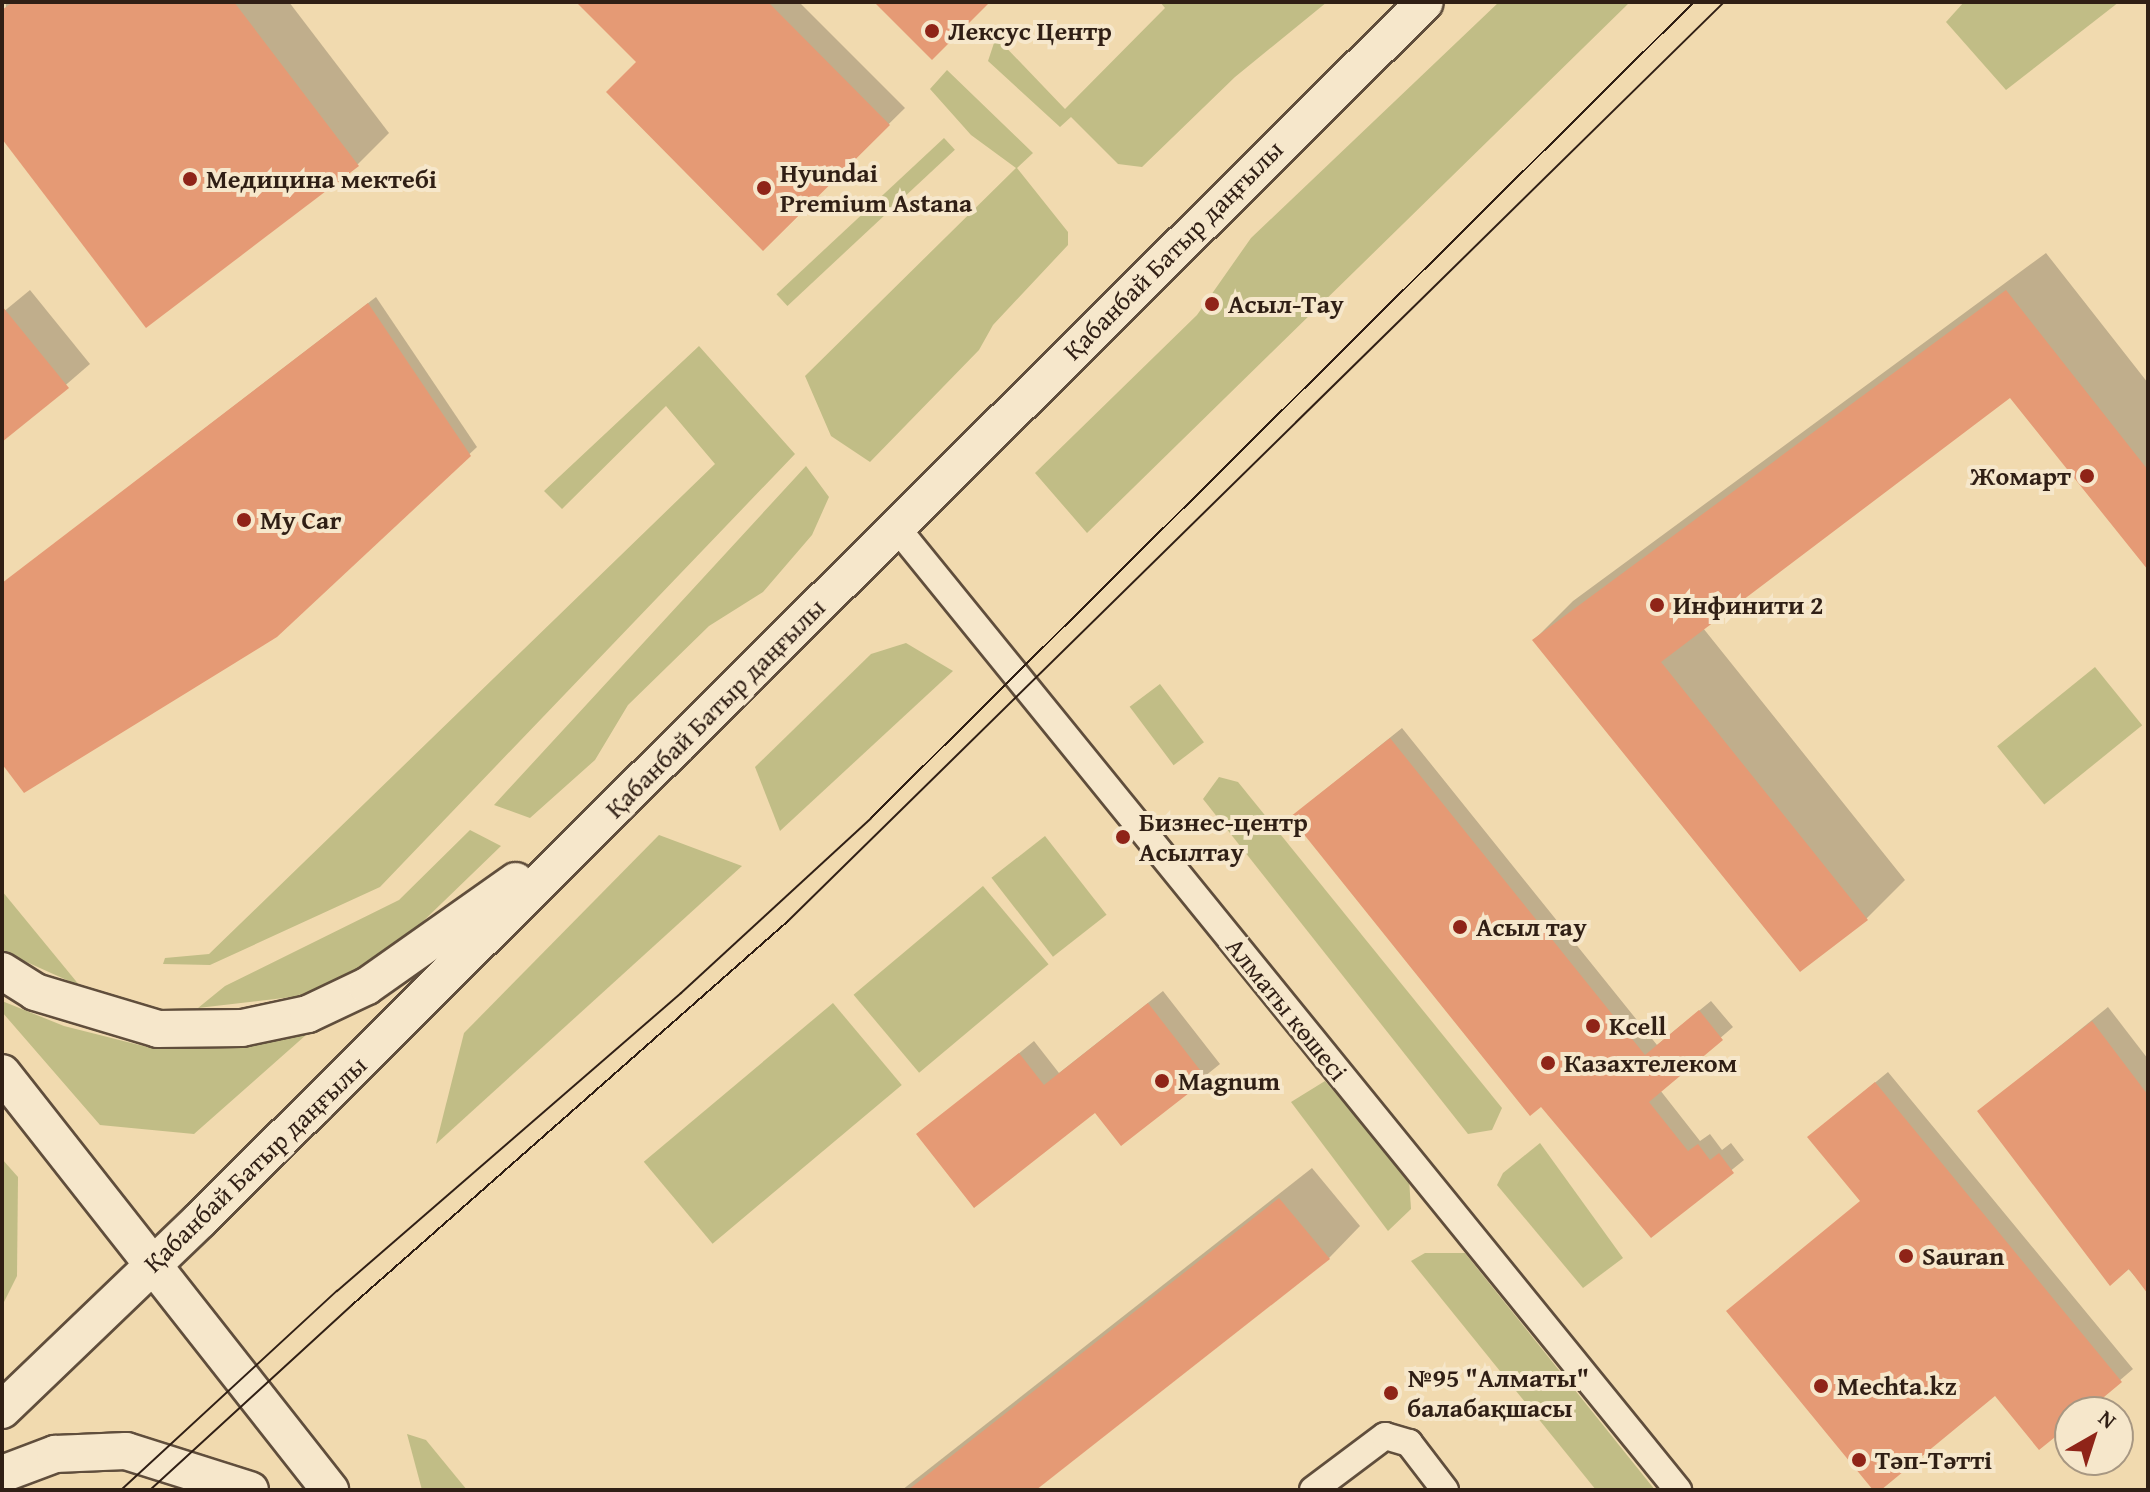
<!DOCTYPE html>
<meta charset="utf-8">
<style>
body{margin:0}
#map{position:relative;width:2150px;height:1492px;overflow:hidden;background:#f1daaf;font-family:"Gentium Book Plus",serif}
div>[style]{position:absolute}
.green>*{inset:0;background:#c1bd86;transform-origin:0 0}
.shadow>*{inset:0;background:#0003}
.building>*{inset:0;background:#e59a75}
.roads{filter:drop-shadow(2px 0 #604e3c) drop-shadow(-2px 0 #604e3c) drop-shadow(0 2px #604e3c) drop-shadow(0 -2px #604e3c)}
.minor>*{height:26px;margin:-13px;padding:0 13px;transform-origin:13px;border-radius:13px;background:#f6e7cb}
.secondary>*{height:36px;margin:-18px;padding:0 18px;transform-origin:18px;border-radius:18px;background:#f6e7cb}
.tram>*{height:2px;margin:-1px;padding:0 1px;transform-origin:1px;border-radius:1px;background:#301f15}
.dots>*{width:22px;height:22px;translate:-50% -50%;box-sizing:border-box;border:4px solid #f6e7cb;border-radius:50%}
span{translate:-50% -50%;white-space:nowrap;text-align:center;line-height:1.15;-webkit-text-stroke:8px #f6e7cb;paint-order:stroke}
.poi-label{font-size:26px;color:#301f15;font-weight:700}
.left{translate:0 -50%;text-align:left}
.right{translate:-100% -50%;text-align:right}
.street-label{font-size:26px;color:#301f15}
.frame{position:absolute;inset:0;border:4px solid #301f15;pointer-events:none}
.north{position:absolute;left:2054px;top:1396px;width:80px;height:80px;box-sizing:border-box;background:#f6e7cb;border:2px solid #a79782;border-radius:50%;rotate:39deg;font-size:22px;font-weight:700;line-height:32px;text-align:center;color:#301f15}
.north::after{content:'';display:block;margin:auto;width:28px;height:36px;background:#8f2418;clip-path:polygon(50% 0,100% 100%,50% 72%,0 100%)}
</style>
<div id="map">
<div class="green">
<i style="clip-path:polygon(1160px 2px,1327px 2px,1235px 77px,1142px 167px,1118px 164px,1071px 117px,1060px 127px,988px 61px,996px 37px,1065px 109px,1165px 8px)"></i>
<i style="clip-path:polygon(1499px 2px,1630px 2px,1087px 533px,1035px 473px,1197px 315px,1251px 238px)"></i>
<i style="clip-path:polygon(1964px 2px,2119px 2px,2006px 90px,1946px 22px)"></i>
<i style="clip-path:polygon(947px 70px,1033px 153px,1017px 168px,1068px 232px,1068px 245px,993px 325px,979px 350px,870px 462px,831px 436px,805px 376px,1016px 168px,971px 135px,930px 89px)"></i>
<i style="left:944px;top:138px;width:16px;height:229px;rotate:47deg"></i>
<i style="clip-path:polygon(699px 346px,795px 454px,380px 887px,210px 965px,163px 964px,165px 958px,209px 954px,715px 464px,666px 406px,562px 509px,544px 491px)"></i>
<i style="clip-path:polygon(806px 466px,829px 497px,812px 535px,763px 592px,709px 626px,628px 705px,595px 760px,530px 818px,494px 805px)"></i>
<i style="clip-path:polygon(906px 643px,953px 671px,780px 831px,755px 767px,871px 654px)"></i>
<i style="left:2095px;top:667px;width:75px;height:126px;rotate:51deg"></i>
<i style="left:1160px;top:684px;width:73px;height:38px;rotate:53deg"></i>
<i style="clip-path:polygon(1219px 777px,1238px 782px,1502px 1108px,1492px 1130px,1468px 1134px,1203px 799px)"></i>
<i style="clip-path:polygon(470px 830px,501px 846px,413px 931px,326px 993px,198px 1008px,225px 986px,399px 900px)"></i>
<i style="clip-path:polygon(659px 835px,742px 866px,436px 1144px,464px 1033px)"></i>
<i style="left:1045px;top:836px;width:100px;height:68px;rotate:52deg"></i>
<i style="left:983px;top:886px;width:102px;height:169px;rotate:50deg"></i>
<i style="clip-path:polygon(2px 891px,80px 986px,2px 951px)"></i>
<i style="clip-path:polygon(2px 1001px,64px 1026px,155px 1049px,241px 1048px,315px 1027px,194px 1134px,100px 1125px,2px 1012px)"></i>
<i style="left:833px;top:1003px;width:107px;height:247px;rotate:50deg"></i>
<i style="clip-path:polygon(1325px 1081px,1409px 1179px,1411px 1209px,1388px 1231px,1291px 1102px)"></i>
<i style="clip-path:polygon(1540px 1143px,1623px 1258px,1583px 1288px,1497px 1185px,1503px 1173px)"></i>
<i style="clip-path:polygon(2px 1159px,18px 1177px,17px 1276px,2px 1306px)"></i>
<i style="clip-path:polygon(1425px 1253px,1465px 1253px,1655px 1490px,1596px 1490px,1411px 1261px)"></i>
<i style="clip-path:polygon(407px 1434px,426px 1440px,467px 1490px,422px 1490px)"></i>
</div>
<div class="shadow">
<i style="clip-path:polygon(6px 2px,289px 2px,389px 133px,358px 164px,2px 136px)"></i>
<i style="clip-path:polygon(579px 2px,799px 2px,905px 108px,763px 248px,638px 62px)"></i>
<i style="clip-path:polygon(2046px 253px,2148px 383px,2148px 567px,2010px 395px,1703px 628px,1905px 880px,1866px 919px,1534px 640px,1573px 601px)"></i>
<i style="clip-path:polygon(30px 290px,90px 364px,2px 440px,2px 313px)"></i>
<i style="clip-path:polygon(376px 297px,477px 447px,276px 635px,2px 760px,2px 584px)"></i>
<i style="clip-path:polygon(1402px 728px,1657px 1045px,1711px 1001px,1733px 1027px,1660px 1090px,1700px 1141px,1710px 1134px,1722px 1150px,1731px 1143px,1744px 1160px,1651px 1235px,1305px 806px)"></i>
<i style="clip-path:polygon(1163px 991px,1220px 1064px,1122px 1143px,1096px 1110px,919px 1135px,1034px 1041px,1059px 1073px)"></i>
<i style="clip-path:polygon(2108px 1007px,2148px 1059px,2148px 1290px,1980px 1111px)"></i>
<i style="clip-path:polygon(1888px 1072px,2133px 1369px,2083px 1412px,2070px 1412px,2070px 1422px,1995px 1394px,1876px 1490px,1862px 1200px,1822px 1126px)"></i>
<i style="clip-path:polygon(1312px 1168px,1360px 1226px,1329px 1258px,1033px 1490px,902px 1490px)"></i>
</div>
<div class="building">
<i style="clip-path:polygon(13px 2px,234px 2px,359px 166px,146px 328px,2px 139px,2px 10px)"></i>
<i style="clip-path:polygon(576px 2px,768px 2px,890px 125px,763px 251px,606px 92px,636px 62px)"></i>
<i style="clip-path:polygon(874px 2px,990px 2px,932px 60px)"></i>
<i style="clip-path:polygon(2006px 290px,2148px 470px,2148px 570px,2010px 398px,1661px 662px,1868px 920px,1800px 972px,1532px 640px)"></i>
<i style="clip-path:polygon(368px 303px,471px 456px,277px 637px,24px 793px,2px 764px,2px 583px)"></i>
<i style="clip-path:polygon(2px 306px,69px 388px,2px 442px)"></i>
<i style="clip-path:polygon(1390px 738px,1645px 1055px,1699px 1010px,1723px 1040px,1649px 1102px,1688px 1151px,1698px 1144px,1710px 1160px,1719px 1153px,1734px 1173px,1651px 1238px,1541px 1107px,1530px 1116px,1290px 817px)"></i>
<i style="clip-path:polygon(1148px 1003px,1207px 1079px,1121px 1146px,1095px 1113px,974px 1208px,916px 1134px,1019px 1053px,1044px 1085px)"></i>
<i style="clip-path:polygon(2092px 1021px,2148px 1095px,2148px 1294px,2129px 1269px,2110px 1286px,1977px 1111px)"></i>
<i style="clip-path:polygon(1875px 1082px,2122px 1382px,2086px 1412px,2070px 1412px,2070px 1425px,2039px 1450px,1995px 1396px,1881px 1490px,1873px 1490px,1726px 1311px,1860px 1201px,1807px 1137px)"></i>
<i style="clip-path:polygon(1279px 1198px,1330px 1259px,1036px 1490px,908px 1490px)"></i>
</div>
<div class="roads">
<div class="minor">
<i style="left:896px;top:527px;width:1241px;rotate:50.92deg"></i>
<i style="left:1313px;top:1490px;width:90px;rotate:-36.9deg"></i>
<i style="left:1385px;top:1436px;width:25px;rotate:16deg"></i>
<i style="left:1409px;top:1443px;width:59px;rotate:52.5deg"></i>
</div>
<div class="secondary">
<i style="left:2px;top:971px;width:39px;rotate:32deg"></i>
<i style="left:35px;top:992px;width:128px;rotate:16.7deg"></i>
<i style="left:158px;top:1029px;width:84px;rotate:-0.7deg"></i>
<i style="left:242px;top:1028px;width:67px;rotate:-12deg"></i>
<i style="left:308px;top:1014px;width:65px;rotate:-25.4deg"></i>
<i style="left:367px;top:986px;width:182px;rotate:-35.2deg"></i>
<i style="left:2px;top:1073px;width:531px;rotate:51.81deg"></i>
<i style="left:2px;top:1410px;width:274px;rotate:-43.8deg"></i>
<i style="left:200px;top:1220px;width:1727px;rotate:-44.84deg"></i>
<i style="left:2px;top:1474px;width:57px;rotate:-20.7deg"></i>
<i style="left:55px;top:1454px;width:71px;rotate:-2.4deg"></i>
<i style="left:126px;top:1451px;width:130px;rotate:17.5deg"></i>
</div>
</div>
<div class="tram">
<i style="left:121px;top:1490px;width:294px;rotate:-42.7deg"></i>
<i style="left:337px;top:1291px;width:455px;rotate:-40.9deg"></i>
<i style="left:681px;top:993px;width:258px;rotate:-42.6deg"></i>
<i style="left:871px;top:818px;width:1159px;rotate:-44.76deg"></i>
<i style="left:150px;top:1490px;width:274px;rotate:-42.5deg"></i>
<i style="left:352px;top:1305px;width:581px;rotate:-41.37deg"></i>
<i style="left:788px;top:921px;width:1312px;rotate:-44.47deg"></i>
</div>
<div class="dots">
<i style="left:932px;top:31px;background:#8f2418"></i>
<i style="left:190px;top:179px;background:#8f2418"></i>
<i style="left:764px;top:188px;background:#8f2418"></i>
<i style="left:1212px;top:304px;background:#8f2418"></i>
<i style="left:2087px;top:476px;background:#8f2418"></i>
<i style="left:244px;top:520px;background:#8f2418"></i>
<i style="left:1657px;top:605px;background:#8f2418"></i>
<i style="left:1123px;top:837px;background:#8f2418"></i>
<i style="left:1460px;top:927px;background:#8f2418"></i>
<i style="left:1593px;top:1026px;background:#8f2418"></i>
<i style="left:1548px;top:1063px;background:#8f2418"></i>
<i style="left:1162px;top:1081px;background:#8f2418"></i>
<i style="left:1906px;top:1256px;background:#8f2418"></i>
<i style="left:1821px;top:1386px;background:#8f2418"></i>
<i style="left:1391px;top:1393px;background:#8f2418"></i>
<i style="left:1859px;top:1460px;background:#8f2418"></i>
</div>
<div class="poi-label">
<span class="left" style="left:948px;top:31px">Лексус Центр</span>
<span class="left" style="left:780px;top:188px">Hyundai<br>Premium Astana</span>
<span class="left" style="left:206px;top:179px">Медицина мектебі</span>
<span class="left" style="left:1228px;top:304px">Асыл-Тау</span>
<span class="right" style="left:2071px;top:476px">Жомарт</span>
<span class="left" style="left:260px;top:520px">My Car</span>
<span class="left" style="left:1673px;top:605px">Инфинити 2</span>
<span class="left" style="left:1139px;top:837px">Бизнес-центр<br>Асылтау</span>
<span class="left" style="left:1476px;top:927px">Асыл тау</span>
<span class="left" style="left:1609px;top:1026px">Kcell</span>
<span class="left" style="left:1564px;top:1063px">Казахтелеком</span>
<span class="left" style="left:1178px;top:1081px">Magnum</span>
<span class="left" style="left:1922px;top:1256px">Sauran</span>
<span class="left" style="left:1407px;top:1393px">№95 "Алматы"<br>балабақшасы</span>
<span class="left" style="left:1837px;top:1386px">Mechta.kz</span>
<span class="left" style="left:1875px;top:1460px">Тәп-Тәтті</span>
</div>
<div class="street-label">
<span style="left:1173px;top:250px;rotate:-45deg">Қабанбай Батыр даңғылы</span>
<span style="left:715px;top:708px;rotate:-45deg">Қабанбай Батыр даңғылы</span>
<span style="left:1287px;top:1009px;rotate:51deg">Алматы көшесі</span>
<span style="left:255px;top:1164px;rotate:-44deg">Қабанбай Батыр даңғылы</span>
</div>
<div class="frame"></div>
<div class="north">N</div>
</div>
